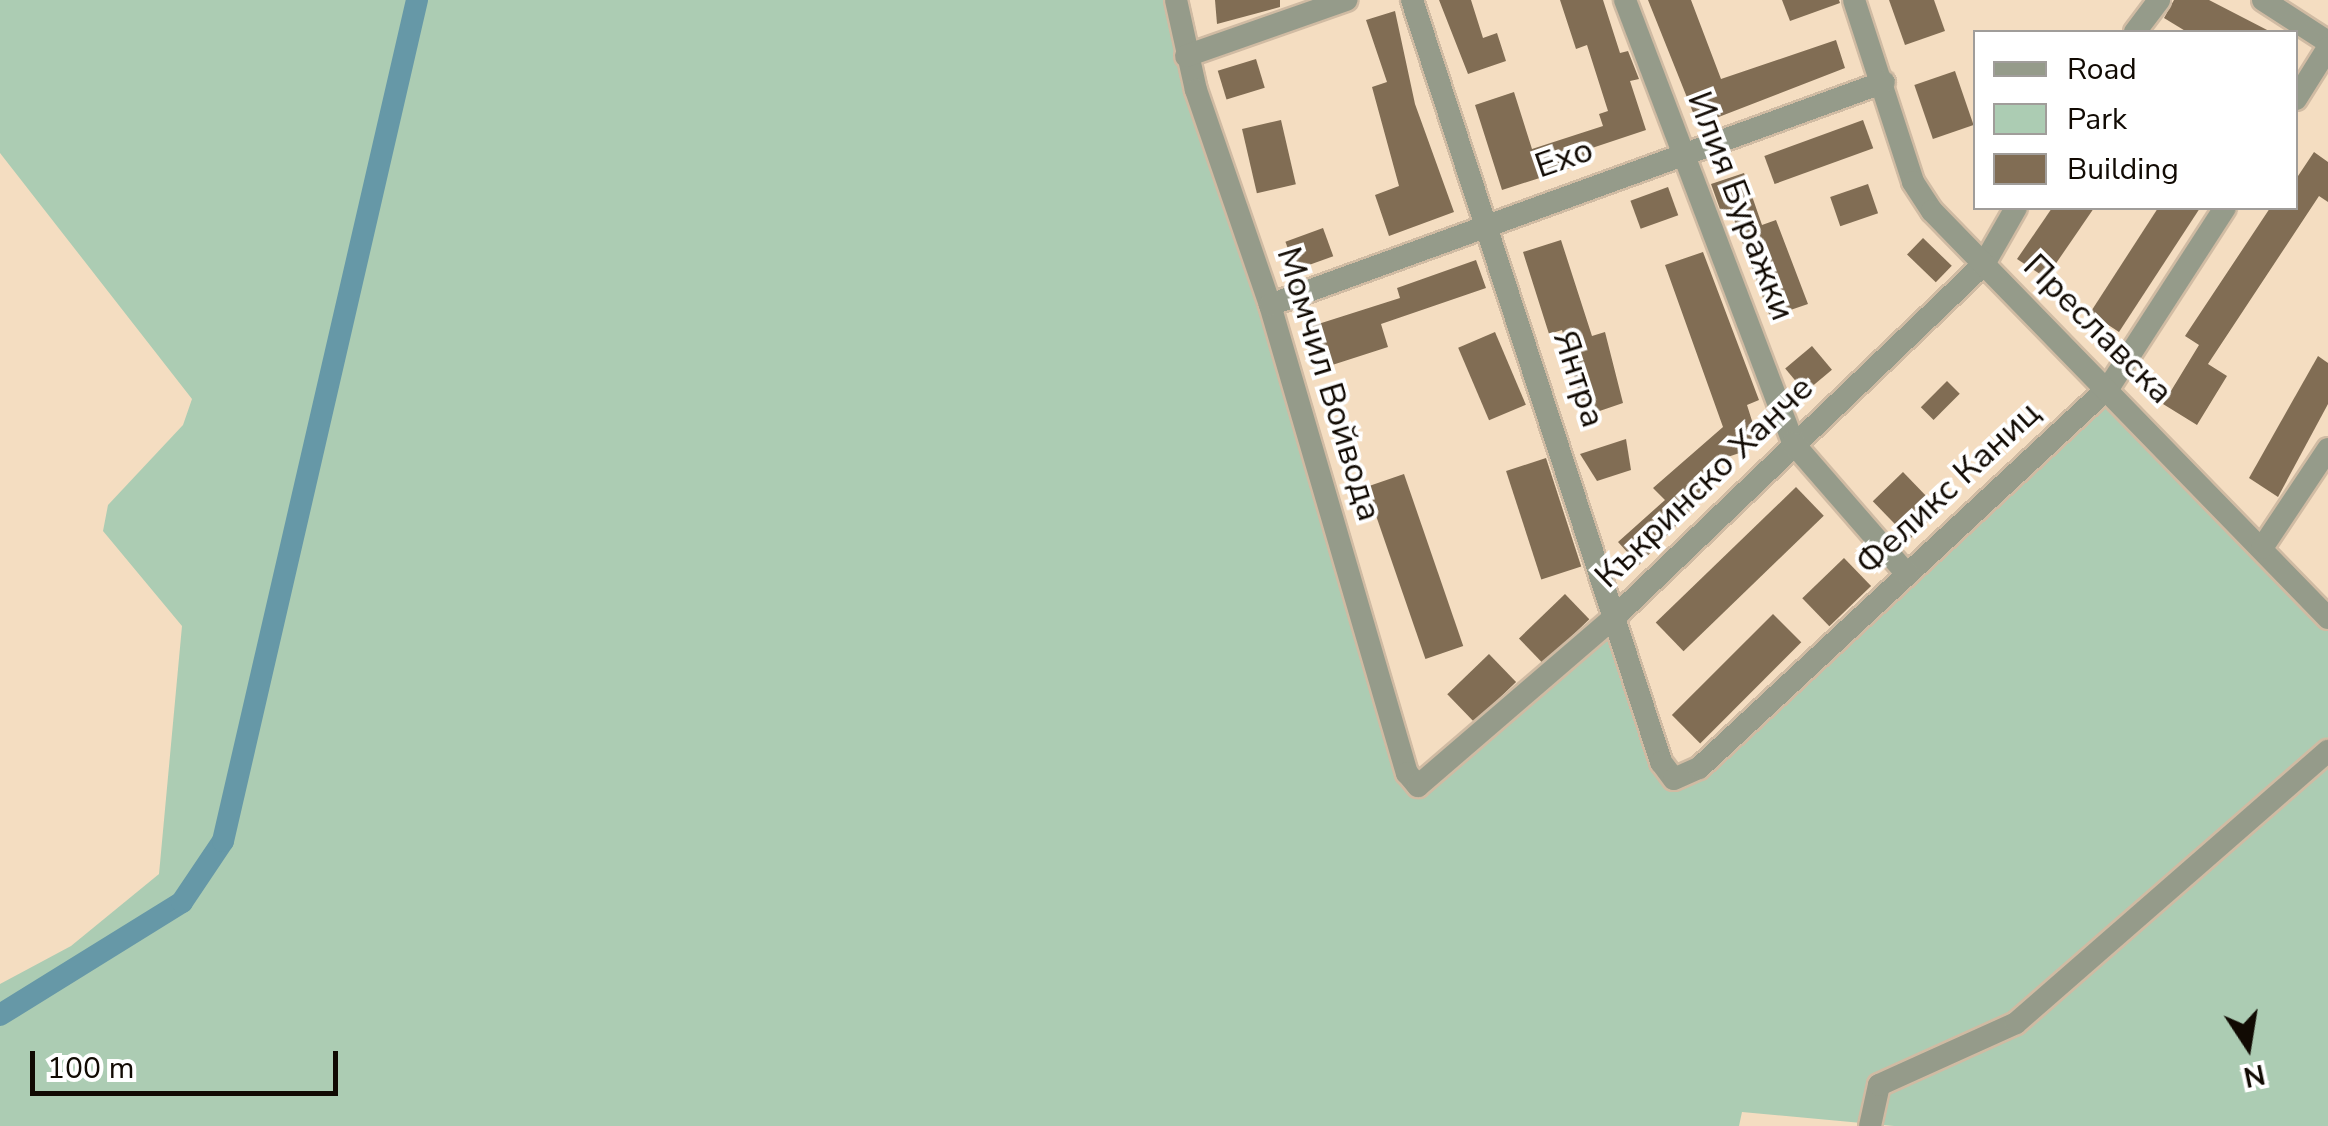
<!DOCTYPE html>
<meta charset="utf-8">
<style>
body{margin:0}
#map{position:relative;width:2328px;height:1126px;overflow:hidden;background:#f4ddc1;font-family:"Nunito Sans",sans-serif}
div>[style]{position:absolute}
.green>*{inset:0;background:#acccb3}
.canal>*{height:22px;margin:-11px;padding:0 11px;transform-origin:11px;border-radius:11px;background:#6698a7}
.building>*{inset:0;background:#816d54;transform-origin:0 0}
.roads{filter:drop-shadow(2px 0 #d0bba3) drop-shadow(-2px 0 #d0bba3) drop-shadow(0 2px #d0bba3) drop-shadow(0 -2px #d0bba3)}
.minor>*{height:22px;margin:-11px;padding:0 11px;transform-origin:11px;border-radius:11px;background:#959b8a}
span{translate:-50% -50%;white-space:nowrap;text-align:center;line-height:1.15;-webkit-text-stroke:8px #fff;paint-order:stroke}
.street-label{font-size:35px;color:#110a03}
.legend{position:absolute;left:1973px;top:30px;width:325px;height:180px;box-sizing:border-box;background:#fff;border:2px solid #a09d9a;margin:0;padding:12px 18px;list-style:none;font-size:30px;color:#110a03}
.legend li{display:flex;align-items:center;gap:20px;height:50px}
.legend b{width:50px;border:2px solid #a09d9a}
.north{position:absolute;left:2198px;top:996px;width:100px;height:100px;-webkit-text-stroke:8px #fff;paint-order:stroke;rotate:168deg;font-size:28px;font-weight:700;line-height:40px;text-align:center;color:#110a03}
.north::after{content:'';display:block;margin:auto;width:35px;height:45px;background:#110a03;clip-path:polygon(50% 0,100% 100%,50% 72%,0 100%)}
.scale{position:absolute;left:30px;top:1051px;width:308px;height:45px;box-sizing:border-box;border:5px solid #110a03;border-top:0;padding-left:12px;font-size:30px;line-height:35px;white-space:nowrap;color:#110a03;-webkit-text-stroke:8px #fff;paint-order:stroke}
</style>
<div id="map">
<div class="green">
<i style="clip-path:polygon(0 0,1176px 0,1411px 782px,1619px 613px,1674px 779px,2109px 387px,2328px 618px,2328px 1126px,1894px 1126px,1742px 1112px,1739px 1126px,0 1126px,0 984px,71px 946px,159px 874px,182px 626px,103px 531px,108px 505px,183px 425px,192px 399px,0 153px)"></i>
</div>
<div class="canal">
<i style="left:0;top:1015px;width:214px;rotate:-31.8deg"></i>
<i style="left:182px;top:902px;width:73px;rotate:-56.1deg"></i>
<i style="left:223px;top:841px;width:863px;rotate:-77.01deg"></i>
</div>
<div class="building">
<i style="clip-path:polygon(1215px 0,1280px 0,1280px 7px,1217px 24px)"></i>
<i style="clip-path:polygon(1439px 0,1471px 0,1483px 38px,1497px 33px,1506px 61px,1468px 74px)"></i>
<i style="clip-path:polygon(1560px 0,1603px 0,1620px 53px,1628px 51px,1639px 79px,1630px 81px,1646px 130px,1589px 149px,1593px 161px,1502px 190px,1475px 105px,1514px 92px,1532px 149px,1603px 126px,1599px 114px,1608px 111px,1587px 45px,1576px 49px)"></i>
<i style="clip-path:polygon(1648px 0,1691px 0,1721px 79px,1836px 40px,1845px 68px,1698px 125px)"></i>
<i style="clip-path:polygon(1782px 0,1839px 0,1840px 3px,1790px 21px)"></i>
<i style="clip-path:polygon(1889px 0,1934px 0,1945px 31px,1905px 45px)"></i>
<i style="clip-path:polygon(2174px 0,2209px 0,2271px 32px,2187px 32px,2164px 18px)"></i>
<i style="clip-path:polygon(1395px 11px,1415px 104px,1454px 212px,1389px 236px,1375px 195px,1399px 186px,1372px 87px,1387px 82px,1366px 20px)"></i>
<i style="left:1256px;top:59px;width:30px;height:40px;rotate:73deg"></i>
<i style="left:1955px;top:71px;width:57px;height:43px;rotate:71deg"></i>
<i style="left:1281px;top:120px;width:66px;height:40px;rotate:77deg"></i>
<i style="left:1863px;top:120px;width:30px;height:105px;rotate:70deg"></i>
<i style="clip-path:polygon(2314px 152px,2328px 162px,2328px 202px,2319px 196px,2208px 364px,2227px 376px,2197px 425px,2163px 404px,2199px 345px,2185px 336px,2270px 208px,2296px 208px,2296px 179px)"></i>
<i style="clip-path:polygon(1744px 173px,1762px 225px,1776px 220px,1808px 304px,1770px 317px,1730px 209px,1721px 212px,1711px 184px)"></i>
<i style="left:1868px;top:184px;width:31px;height:40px;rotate:71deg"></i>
<i style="left:1668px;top:187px;width:30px;height:40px;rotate:70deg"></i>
<i style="clip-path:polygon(2052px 208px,2094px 208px,2046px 278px,2017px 259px)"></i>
<i style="clip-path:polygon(2158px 208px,2200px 208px,2119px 332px,2090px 313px)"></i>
<i style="left:1323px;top:228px;width:30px;height:40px;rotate:70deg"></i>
<i style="left:1923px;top:238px;width:40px;height:23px;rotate:44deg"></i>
<i style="clip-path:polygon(1561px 240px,1592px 336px,1605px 332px,1623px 403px,1585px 416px,1562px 330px,1549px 334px,1523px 252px)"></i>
<i style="clip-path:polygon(1703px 252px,1759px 400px,1747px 405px,1760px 446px,1710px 463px,1723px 476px,1639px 565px,1618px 542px,1665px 500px,1653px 488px,1723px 427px,1665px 265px)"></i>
<i style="clip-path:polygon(1476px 260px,1486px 288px,1381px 324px,1388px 347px,1326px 367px,1312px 326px,1400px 298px,1397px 288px)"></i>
<i style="left:1495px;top:332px;width:79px;height:40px;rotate:67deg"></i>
<i style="left:1812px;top:346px;width:31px;height:35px;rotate:50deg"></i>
<i style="clip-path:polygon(2318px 356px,2328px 363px,2328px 404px,2278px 497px,2249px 478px)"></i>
<i style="left:1947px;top:381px;width:18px;height:37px;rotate:45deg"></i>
<i style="clip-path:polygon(1626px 439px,1631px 470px,1597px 481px,1580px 454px)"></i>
<i style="left:1546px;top:458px;width:114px;height:42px;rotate:72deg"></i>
<i style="left:1903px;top:472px;width:53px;height:42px;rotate:46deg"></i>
<i style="left:1404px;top:474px;width:182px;height:40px;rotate:71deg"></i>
<i style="left:1796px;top:487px;width:40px;height:195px;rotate:46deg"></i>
<i style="left:1844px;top:558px;width:39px;height:58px;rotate:46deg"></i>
<i style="left:1565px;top:594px;width:35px;height:64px;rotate:46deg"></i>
<i style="left:1773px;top:614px;width:40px;height:143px;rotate:45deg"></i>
<i style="left:1489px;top:654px;width:39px;height:58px;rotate:46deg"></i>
</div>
<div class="roads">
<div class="minor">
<i style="left:1176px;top:0;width:92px;rotate:77.5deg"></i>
<i style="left:1196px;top:90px;width:227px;rotate:71deg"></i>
<i style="left:1270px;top:305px;width:488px;rotate:73.7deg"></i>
<i style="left:1407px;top:773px;width:17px;rotate:50deg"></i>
<i style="left:1418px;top:786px;width:265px;rotate:-40.7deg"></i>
<i style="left:1619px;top:613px;width:505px;rotate:-43.72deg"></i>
<i style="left:1984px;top:264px;width:64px;rotate:-60.3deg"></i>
<i style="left:1412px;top:0;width:802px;rotate:71.9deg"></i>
<i style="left:1661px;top:762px;width:21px;rotate:53deg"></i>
<i style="left:1674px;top:779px;width:27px;rotate:-24deg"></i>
<i style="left:1699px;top:768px;width:560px;rotate:-42.9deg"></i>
<i style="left:2109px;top:387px;width:213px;rotate:-57.1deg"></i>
<i style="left:1625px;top:0;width:474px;rotate:69.2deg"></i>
<i style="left:1793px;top:443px;width:174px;rotate:49deg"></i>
<i style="left:1854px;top:0;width:191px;rotate:72deg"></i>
<i style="left:1913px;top:182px;width:35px;rotate:57deg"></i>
<i style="left:1932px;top:211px;width:568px;rotate:45.78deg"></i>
<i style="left:2263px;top:0;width:77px;rotate:32.9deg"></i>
<i style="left:2135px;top:32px;width:40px;rotate:-53deg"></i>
<i style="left:1186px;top:56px;width:170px;rotate:-19.3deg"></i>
<i style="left:2296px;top:99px;width:60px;rotate:-57.9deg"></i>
<i style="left:1270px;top:305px;width:653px;rotate:-19.96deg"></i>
<i style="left:2262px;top:548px;width:119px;rotate:-56.3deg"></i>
<i style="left:1870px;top:1126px;width:42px;rotate:-77.6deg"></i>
<i style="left:1879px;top:1085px;width:150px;rotate:-24.3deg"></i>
<i style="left:2016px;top:1023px;width:414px;rotate:-41.1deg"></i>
</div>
</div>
<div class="street-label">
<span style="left:1564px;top:158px;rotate:-19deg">Ехо</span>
<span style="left:1741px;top:206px;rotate:69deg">Илия Буражки</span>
<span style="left:2098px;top:329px;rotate:45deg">Преславска</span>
<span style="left:1579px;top:379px;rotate:72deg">Янтра</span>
<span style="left:1329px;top:384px;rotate:73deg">Момчил Войвода</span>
<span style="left:1704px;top:482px;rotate:-44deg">Къкринско Ханче</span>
<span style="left:1948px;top:488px;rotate:-43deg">Феликс Каниц</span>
</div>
<ul class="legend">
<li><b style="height:12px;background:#959b8a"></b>Road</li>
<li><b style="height:28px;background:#acccb3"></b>Park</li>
<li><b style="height:28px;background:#816d54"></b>Building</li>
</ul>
<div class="north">N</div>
<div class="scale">100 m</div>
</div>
